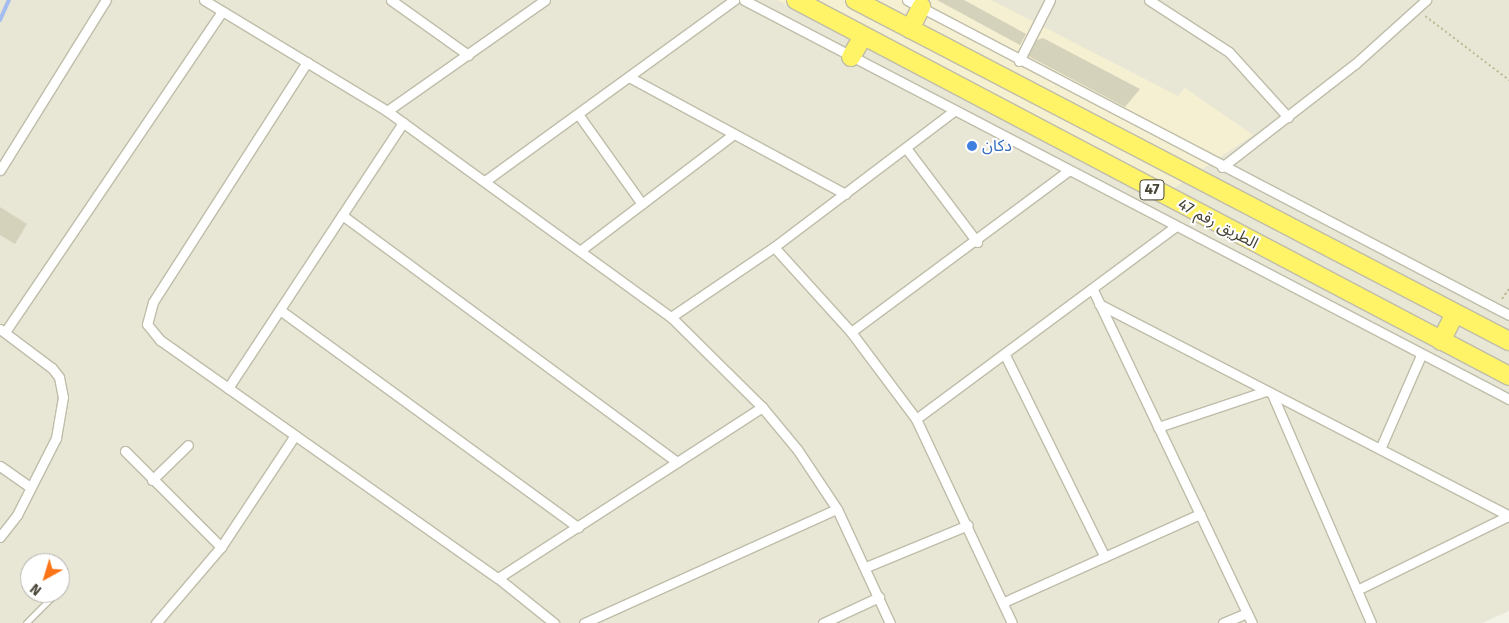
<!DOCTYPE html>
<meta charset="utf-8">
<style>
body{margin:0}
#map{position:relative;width:1509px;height:623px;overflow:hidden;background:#f4f3e7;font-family:"Fira Sans","Noto Sans Arabic",sans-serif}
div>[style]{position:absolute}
.residential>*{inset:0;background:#e8e6d5}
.commercial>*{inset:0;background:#f6f0d2}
.stream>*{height:4px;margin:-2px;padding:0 2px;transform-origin:2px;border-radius:2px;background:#a3bdf1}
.building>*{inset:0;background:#d5d2bc}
.path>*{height:2px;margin-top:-1px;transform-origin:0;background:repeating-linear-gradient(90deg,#c1bd9a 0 2.5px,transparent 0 5px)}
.roads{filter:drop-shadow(1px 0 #bfbda9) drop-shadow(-1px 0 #bfbda9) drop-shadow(0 1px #bfbda9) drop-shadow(0 -1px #bfbda9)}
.lane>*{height:4.5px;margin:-2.25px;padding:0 2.25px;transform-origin:2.25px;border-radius:2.25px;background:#fff}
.street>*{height:9px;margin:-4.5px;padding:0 4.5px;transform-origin:4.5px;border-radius:4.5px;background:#fff}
.highway>*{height:18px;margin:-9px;padding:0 9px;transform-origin:9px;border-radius:9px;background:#fff367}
.dots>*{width:14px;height:14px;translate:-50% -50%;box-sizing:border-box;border:2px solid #fff;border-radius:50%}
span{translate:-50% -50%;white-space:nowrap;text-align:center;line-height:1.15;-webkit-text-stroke:4px #fff;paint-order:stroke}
.shield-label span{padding:1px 4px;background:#fff;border:1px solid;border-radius:4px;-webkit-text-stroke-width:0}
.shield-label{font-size:15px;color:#474436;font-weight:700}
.shop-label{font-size:16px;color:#366cbe}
.left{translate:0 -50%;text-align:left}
.street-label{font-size:16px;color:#474436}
.north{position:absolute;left:20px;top:553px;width:50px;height:50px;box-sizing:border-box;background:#fff;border:1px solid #b5b4af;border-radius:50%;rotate:219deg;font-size:14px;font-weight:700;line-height:20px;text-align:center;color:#474436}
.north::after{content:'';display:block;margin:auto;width:18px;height:22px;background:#fb7416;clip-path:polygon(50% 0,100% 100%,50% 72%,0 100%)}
</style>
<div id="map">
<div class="residential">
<i style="clip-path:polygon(evenodd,0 0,1509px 0,1509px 611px,1482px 623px,0 623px,0 0,30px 563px,60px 563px,60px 593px,30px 593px,30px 563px)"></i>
</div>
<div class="commercial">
<i style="clip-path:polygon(777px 0,991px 0,1178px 96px,1185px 88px,1253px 135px,1161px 197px)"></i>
</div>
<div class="stream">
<i style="left:0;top:20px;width:22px;rotate:-66deg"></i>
</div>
<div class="building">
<i style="clip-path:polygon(937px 0,964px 0,1026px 34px,1020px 45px)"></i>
<i style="clip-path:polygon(1043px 38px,1140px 89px,1125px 107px,1028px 56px,1037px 40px)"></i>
<i style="clip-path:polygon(0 207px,27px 224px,15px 244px,0 235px)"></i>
</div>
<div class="path">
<i style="left:1425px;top:16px;width:106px;rotate:37.3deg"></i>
<i style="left:1502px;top:299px;width:12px;rotate:-55deg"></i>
</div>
<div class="roads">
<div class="lane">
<i style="left:60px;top:589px;width:4px;rotate:-56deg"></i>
<i style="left:26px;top:623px;width:42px;rotate:-45deg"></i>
</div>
<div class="street">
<i style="left:204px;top:0;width:214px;rotate:31.2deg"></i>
<i style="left:387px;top:111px;width:351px;rotate:36deg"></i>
<i style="left:671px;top:317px;width:128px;rotate:44.7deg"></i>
<i style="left:762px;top:407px;width:55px;rotate:50.2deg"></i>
<i style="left:797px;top:449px;width:72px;rotate:56.3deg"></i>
<i style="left:837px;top:509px;width:126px;rotate:65.1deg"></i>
<i style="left:391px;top:0;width:95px;rotate:35.5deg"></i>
<i style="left:744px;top:0;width:863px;rotate:27.55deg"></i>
<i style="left:907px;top:0;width:679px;rotate:27.62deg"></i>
<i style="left:1149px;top:0;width:95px;rotate:33deg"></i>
<i style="left:1229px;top:52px;width:88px;rotate:47.8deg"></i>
<i style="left:1019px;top:61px;width:68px;rotate:-63.1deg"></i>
<i style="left:307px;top:62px;width:285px;rotate:122.7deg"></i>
<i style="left:153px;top:302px;width:23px;rotate:105deg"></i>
<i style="left:147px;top:324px;width:21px;rotate:51deg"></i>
<i style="left:160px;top:340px;width:413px;rotate:35.2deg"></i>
<i style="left:498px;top:578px;width:72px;rotate:38.8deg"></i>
<i style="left:629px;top:77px;width:246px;rotate:28.4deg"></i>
<i style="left:387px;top:111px;width:193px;rotate:-35.1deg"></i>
<i style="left:578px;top:114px;width:110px;rotate:54.6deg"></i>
<i style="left:906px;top:148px;width:118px;rotate:52.9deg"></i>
<i style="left:1222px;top:167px;width:168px;rotate:-37.8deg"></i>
<i style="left:1355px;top:64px;width:96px;rotate:-42deg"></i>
<i style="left:0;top:170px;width:200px;rotate:-58.1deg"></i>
<i style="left:485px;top:181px;width:308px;rotate:-36deg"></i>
<i style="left:342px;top:215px;width:416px;rotate:36.4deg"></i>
<i style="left:774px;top:247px;width:115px;rotate:47.8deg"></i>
<i style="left:851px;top:332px;width:109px;rotate:53.2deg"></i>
<i style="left:916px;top:419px;width:225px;rotate:64.8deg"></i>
<i style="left:581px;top:250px;width:192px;rotate:-37.2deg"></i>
<i style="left:1093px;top:290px;width:369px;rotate:64.5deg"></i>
<i style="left:1099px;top:304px;width:462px;rotate:27.3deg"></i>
<i style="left:280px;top:310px;width:369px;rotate:36.1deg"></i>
<i style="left:671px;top:317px;width:125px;rotate:-34.2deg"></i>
<i style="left:774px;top:247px;width:226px;rotate:-37.1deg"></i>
<i style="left:0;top:329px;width:65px;rotate:36.9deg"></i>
<i style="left:52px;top:368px;width:11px;rotate:52deg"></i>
<i style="left:59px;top:377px;width:20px;rotate:79deg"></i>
<i style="left:63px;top:397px;width:42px;rotate:99.7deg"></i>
<i style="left:56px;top:438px;width:86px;rotate:116.9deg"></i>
<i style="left:17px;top:515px;width:28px;rotate:128deg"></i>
<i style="left:5px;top:332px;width:387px;rotate:-55.9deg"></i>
<i style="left:851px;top:332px;width:270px;rotate:-36.6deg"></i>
<i style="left:1005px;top:355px;width:225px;rotate:63.7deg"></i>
<i style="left:228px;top:388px;width:318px;rotate:-56.6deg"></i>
<i style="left:1272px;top:394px;width:249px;rotate:66.6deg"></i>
<i style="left:916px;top:419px;width:322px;rotate:-36.6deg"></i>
<i style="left:1158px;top:427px;width:114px;rotate:-18.4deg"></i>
<i style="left:1380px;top:449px;width:103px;rotate:-66.4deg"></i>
<i style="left:125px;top:451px;width:136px;rotate:45deg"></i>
<i style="left:0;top:466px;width:37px;rotate:35deg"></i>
<i style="left:152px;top:480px;width:50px;rotate:-44.2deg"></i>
<i style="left:866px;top:567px;width:110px;rotate:-22.4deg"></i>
<i style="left:498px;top:578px;width:315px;rotate:-32.9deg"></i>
<i style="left:1357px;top:590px;width:168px;rotate:-26.1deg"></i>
<i style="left:1004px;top:602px;width:215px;rotate:-24.2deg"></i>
<i style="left:156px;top:623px;width:100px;rotate:-49.5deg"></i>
<i style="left:221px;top:547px;width:134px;rotate:-56.5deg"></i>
<i style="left:584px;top:623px;width:277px;rotate:-24.3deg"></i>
<i style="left:823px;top:623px;width:62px;rotate:-24.9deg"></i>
<i style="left:1223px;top:623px;width:26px;rotate:-23deg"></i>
</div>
<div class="highway">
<i style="left:796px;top:0;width:806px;rotate:27.8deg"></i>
<i style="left:855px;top:0;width:738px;rotate:27.54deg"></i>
<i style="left:910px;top:29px;width:25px;rotate:-63deg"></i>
<i style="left:851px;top:57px;width:24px;rotate:-60deg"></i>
<i style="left:1441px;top:341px;width:30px;rotate:-63deg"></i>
</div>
</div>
<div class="dots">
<i style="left:972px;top:146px;background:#3f7fe0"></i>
</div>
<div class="shield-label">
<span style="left:1152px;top:190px">47</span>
</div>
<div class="shop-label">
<span class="left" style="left:982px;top:146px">دكان</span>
</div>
<div class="street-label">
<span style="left:1218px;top:224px;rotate:28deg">الطريق رقم 47</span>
</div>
<div class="north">N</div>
</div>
